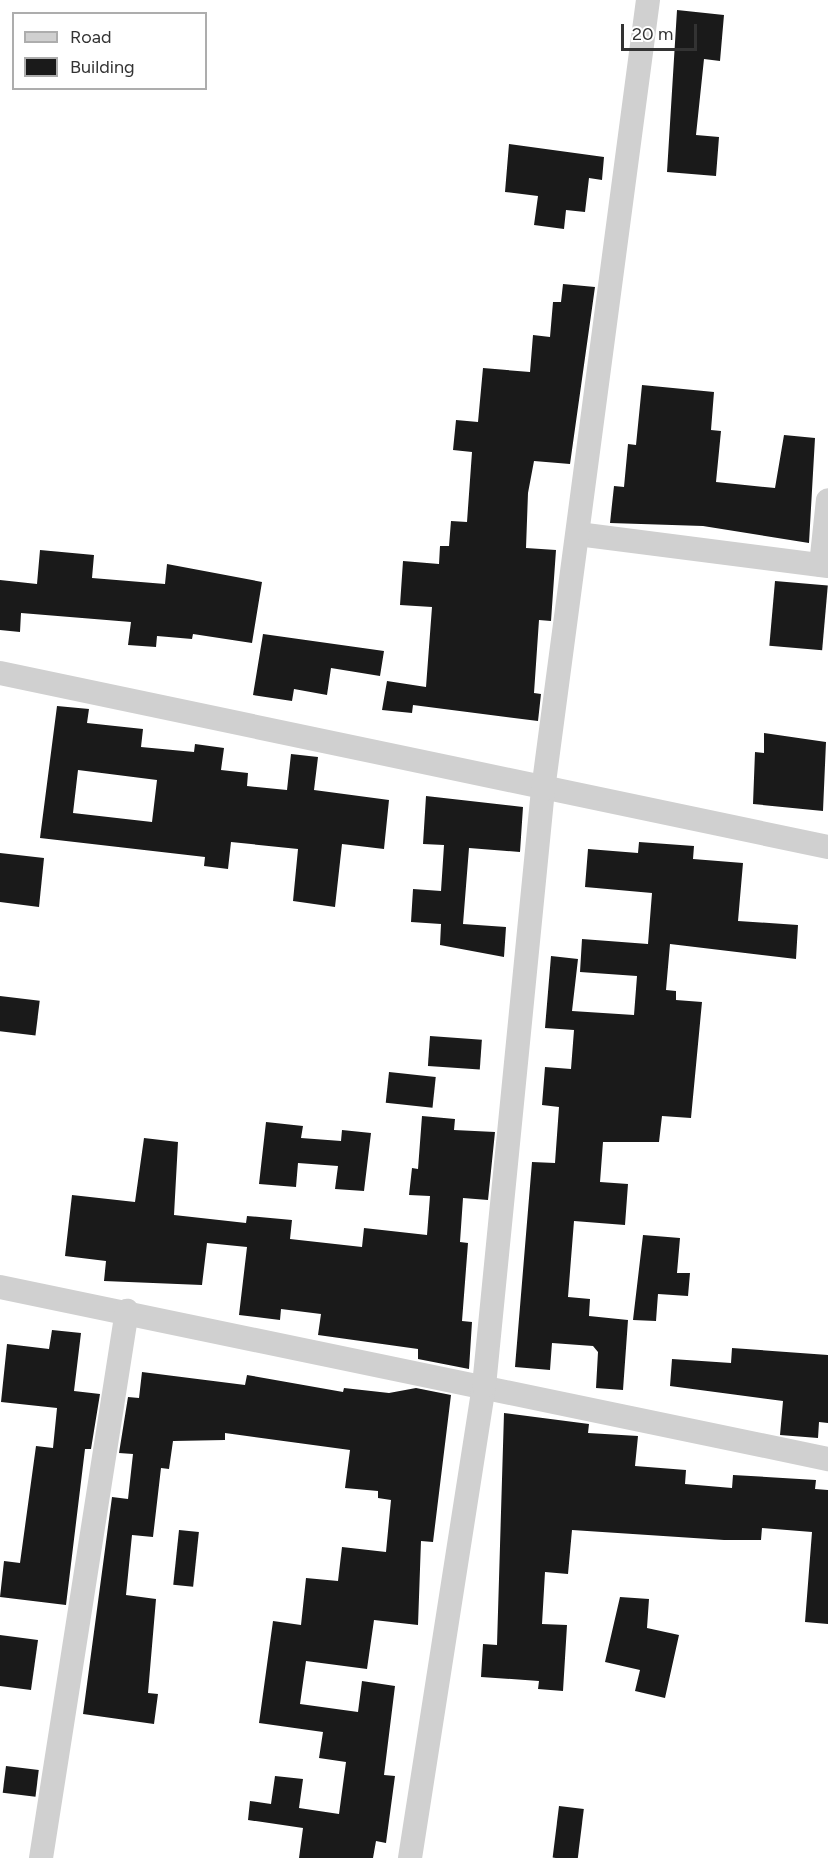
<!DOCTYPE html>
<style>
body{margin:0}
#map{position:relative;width:828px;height:1858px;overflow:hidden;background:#fff;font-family:Figtree,sans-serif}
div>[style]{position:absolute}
.building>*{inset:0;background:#1a1a1a;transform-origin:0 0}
.minor>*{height:24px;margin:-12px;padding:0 12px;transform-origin:12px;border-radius:12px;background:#d0d0d0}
span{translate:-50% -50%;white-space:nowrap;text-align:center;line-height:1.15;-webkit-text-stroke:6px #fff;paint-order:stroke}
.legend{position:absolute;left:12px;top:12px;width:195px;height:78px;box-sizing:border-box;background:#fff;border:2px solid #adadad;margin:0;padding:8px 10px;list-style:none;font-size:18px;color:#333}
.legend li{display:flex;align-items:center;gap:12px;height:30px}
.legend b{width:30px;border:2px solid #adadad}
.scale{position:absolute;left:621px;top:24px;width:76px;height:27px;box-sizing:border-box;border:3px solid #333;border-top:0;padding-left:8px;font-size:18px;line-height:21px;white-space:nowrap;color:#333;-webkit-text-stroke:4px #fff;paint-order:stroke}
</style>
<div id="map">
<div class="building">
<i style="clip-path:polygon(677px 10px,724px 15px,720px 61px,704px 59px,696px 135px,719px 137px,716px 176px,667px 172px)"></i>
<i style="clip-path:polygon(509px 144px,604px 157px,602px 180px,589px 178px,585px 212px,566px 210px,564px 229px,534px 225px,538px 196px,505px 192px)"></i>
<i style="clip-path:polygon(563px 284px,595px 287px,570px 464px,534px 461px,528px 493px,526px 548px,556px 550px,551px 621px,539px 620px,534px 693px,541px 694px,538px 721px,413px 705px,412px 713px,382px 710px,387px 681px,426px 687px,432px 607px,400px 605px,403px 561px,439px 564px,440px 546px,449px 546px,451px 521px,467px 522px,472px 452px,453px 450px,456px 420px,478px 422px,483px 368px,530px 372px,533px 335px,550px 337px,553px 302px,561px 302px)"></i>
<i style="clip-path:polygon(642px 385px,714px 392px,711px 430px,721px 431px,716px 482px,775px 488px,784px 435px,815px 438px,809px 543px,703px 526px,610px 523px,614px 486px,624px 487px,628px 444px,636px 445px)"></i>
<i style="clip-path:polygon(40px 550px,94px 555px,92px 578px,165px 584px,167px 564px,262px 582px,252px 643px,193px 634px,192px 639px,157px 636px,156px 647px,128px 645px,131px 622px,21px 613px,20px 632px,0 630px,0 580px,37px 584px)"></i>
<i style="left:775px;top:581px;width:53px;height:65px;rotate:5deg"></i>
<i style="clip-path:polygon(263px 634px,384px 651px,380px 676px,331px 668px,327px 695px,294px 689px,292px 701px,253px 695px)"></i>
<i style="clip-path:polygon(evenodd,57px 706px,89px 709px,87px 723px,143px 729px,141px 747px,194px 752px,195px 744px,224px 748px,221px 770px,248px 773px,247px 786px,287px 790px,291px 754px,318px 757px,314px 790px,389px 800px,384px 849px,342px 844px,335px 907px,293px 901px,298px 849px,231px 842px,228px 869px,204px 866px,205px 857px,40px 838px,57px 706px,78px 770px,157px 780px,152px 822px,73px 813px,78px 770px)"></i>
<i style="clip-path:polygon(764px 733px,826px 742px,823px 811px,753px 804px,755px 752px,764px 753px)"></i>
<i style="clip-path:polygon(426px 796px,523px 807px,520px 852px,469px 848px,463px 924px,506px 927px,504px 957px,440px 945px,441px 924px,411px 922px,413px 889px,441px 891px,444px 845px,423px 844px)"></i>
<i style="clip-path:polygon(639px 842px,694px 846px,693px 859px,743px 863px,738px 921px,798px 925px,796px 959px,670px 944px,666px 990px,676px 991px,676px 1000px,702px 1002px,691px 1118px,662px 1116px,659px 1142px,603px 1142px,600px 1182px,628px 1184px,625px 1225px,574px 1221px,568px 1297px,590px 1299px,589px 1316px,628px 1320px,623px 1390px,596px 1388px,598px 1352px,593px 1346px,552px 1343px,550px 1370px,515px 1367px,532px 1162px,555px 1163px,559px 1107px,542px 1105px,545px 1067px,571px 1069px,574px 1030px,545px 1028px,551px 956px,578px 959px,572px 1011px,634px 1015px,637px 976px,580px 972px,582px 939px,648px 944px,652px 893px,585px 887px,588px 849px,638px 853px)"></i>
<i style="clip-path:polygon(0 853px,44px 858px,39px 907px,0 902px)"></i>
<i style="left:0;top:996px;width:40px;height:35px;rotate:7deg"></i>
<i style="left:430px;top:1036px;width:52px;height:30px;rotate:4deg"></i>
<i style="left:389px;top:1072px;width:47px;height:31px;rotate:6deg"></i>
<i style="clip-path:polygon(422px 1116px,455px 1119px,454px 1130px,495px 1132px,488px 1200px,463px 1198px,460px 1242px,468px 1243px,462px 1321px,472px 1322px,469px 1369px,418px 1359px,418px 1349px,318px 1335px,321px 1314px,281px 1309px,280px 1320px,239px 1315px,247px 1247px,207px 1243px,202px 1285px,104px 1281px,106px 1261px,65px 1256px,72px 1195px,135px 1202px,144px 1138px,178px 1142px,174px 1215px,246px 1223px,247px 1216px,292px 1220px,290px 1239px,362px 1247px,364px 1228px,427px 1235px,430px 1196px,409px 1195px,412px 1168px,418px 1169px)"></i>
<i style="clip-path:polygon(266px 1122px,303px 1126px,301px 1138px,341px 1141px,342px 1130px,371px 1133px,364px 1191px,335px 1189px,338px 1166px,298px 1163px,296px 1187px,259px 1184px)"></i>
<i style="clip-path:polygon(643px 1235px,680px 1238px,677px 1273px,690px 1273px,688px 1296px,658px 1294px,656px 1321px,633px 1320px)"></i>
<i style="clip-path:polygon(52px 1330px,81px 1333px,74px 1391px,100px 1394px,91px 1449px,85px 1449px,66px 1605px,0 1597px,4px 1561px,20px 1563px,36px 1446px,53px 1448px,57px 1408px,1px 1402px,7px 1344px,49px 1349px)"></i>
<i style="clip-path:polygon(732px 1348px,828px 1355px,828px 1423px,819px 1422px,818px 1438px,780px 1435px,783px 1401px,670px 1386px,672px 1359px,731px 1363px)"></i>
<i style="clip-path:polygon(142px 1372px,245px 1385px,247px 1375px,343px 1392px,344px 1388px,389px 1393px,416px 1388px,451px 1395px,433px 1542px,421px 1541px,418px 1625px,374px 1620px,367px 1669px,306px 1661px,300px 1704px,358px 1712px,362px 1681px,395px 1686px,384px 1775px,395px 1776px,386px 1843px,376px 1841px,373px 1858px,299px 1858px,303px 1828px,248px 1820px,250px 1801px,271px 1804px,275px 1776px,303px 1779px,299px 1808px,339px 1814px,346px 1762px,319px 1758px,323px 1732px,259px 1723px,273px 1621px,301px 1625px,306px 1578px,338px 1581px,342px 1547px,386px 1552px,391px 1500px,378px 1498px,378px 1491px,345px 1488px,350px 1450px,225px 1433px,225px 1440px,173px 1441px,169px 1469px,161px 1468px,153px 1537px,132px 1535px,126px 1595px,156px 1599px,148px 1693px,158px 1694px,154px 1724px,83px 1714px,112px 1497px,128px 1499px,133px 1454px,119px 1453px,128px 1397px,139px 1398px)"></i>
<i style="clip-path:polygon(504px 1413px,589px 1424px,588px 1433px,638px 1436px,635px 1466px,686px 1470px,685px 1484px,732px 1488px,733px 1475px,816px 1480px,815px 1489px,828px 1490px,828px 1624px,805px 1622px,812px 1532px,762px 1528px,761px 1540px,724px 1540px,572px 1530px,568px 1574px,545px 1572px,542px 1624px,567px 1625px,563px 1691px,538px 1689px,539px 1681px,481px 1677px,483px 1644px,497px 1645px)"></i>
<i style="left:179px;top:1530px;width:20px;height:55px;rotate:6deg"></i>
<i style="clip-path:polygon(620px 1597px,649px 1599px,647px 1628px,679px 1635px,665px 1698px,635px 1691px,640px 1670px,605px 1662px)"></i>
<i style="clip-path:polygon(0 1635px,38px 1640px,31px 1690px,0 1686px)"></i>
<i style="left:6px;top:1766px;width:33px;height:27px;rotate:7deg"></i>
<i style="left:559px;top:1806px;width:25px;height:52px;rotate:7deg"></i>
</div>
<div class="minor">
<i style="left:578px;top:534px;width:252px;rotate:7.3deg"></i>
<i style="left:821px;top:565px;width:65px;rotate:-83.9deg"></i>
<i style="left:0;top:673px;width:846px;rotate:11.87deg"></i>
<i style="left:0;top:1287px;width:846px;rotate:11.74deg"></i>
<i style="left:41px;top:1858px;width:554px;rotate:-81.07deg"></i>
<i style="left:410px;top:1858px;width:478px;rotate:-81.1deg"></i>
<i style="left:484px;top:1386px;width:599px;rotate:-84.35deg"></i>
<i style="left:543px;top:790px;width:797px;rotate:-82.43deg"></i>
</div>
<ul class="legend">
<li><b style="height:8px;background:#d0d0d0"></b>Road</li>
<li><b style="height:16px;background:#1a1a1a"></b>Building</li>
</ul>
<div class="scale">20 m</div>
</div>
